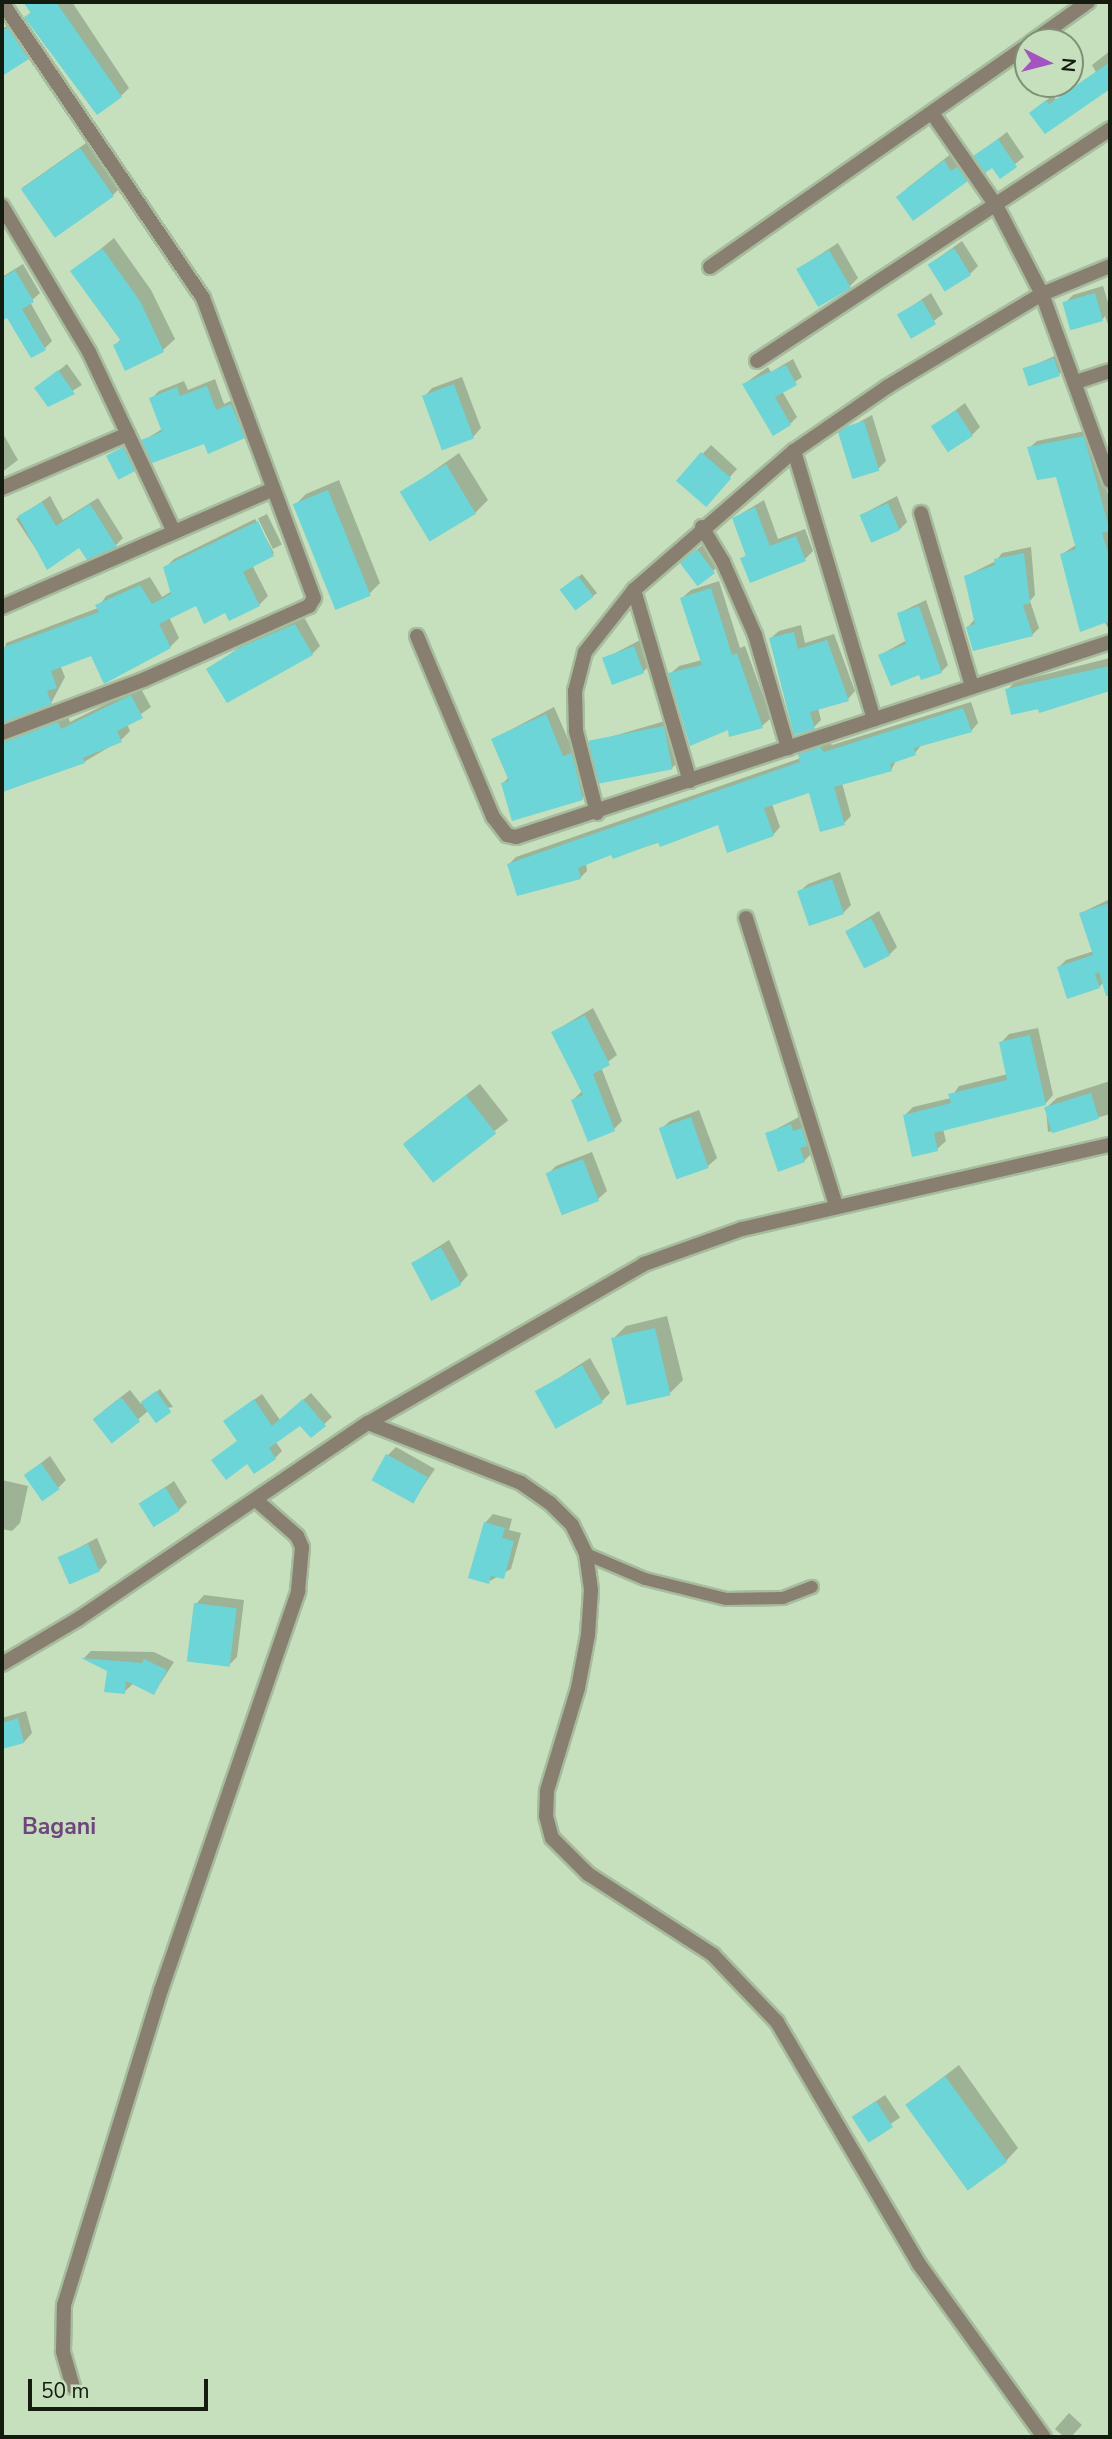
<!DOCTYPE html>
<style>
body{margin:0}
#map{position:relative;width:1112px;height:2439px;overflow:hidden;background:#c6dfbc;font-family:"Nunito Sans",sans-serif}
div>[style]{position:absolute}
.shadow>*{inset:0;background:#0003;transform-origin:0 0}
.building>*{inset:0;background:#6bd5d7;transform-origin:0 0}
.roads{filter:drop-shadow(2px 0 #a6bc9d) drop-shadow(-2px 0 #a6bc9d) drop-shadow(0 2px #a6bc9d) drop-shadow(0 -2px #a6bc9d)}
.service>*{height:12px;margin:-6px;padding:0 6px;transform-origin:6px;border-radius:6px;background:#897f71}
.minor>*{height:14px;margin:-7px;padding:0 7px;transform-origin:7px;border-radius:7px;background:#897f71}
.tertiary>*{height:14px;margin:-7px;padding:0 7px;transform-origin:7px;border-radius:7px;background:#897f71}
span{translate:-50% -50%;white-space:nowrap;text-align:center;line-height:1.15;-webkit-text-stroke:5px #c6dfbc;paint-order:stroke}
.neighbourhood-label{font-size:23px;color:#6e457c;font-weight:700}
.frame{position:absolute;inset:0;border:4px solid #141c10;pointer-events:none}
.north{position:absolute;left:1014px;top:28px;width:70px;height:70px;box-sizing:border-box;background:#c6dfbc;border:2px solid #7f9177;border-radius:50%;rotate:96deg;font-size:19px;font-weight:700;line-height:28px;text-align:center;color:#141c10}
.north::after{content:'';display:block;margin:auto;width:24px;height:32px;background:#a653c2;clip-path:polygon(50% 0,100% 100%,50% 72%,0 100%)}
.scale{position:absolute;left:28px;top:2379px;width:180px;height:32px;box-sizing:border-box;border:4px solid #141c10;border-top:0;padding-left:9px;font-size:21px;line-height:24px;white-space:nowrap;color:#141c10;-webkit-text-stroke:5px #c6dfbc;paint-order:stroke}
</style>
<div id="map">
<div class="shadow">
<i style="clip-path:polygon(25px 2px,72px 2px,129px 88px,121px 96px,51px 46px,47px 48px,26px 17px,32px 11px)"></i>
<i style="clip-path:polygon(16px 20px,36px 49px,2px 74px,2px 29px)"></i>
<i style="clip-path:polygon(1110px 51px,1110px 88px,1045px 132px,1038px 107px,1053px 95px,1056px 100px,1096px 72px,1092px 65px)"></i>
<i style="clip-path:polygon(1007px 132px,1024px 157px,1000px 176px,993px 166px,976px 156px)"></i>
<i style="clip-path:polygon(89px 141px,121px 187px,113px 195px,22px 188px)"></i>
<i style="clip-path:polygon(952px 153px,975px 172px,966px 180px,906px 189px)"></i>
<i style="clip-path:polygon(114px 238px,151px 290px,175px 339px,163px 350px,126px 368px,115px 345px,121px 339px,73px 272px)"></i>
<i style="clip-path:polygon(962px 241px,978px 266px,970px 274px,930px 264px)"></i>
<i style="clip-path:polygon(838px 243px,858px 278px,850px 286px,798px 269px)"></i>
<i style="clip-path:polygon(23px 264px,40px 293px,30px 302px,52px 341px,45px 348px,8px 316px,2px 319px,2px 277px)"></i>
<i style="clip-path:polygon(1103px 286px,1110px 309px,1110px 329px,1105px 316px,1102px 320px,1065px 303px,1073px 295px)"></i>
<i style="clip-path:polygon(931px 293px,943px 314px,912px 337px,899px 315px)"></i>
<i style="clip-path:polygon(1057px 355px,1063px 371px,1059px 374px,1025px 369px)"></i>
<i style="clip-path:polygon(793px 359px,802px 377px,782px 391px,797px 417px,790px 424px,744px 384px,768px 367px,771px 372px)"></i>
<i style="clip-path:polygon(67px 364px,82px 385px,49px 405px,37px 388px)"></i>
<i style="clip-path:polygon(462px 377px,481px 428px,473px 437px,424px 397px,432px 388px)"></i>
<i style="clip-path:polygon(215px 379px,224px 404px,239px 397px,251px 429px,244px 437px,205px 442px,143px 441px,162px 429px,151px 399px,159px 391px,184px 381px,188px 390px)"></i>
<i style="clip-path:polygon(965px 403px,980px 427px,972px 435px,933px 427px)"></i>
<i style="clip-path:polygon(872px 415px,886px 461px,878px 469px,840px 433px)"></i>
<i style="clip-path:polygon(1090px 430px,1110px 501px,1110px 631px,1062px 554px,1076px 545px,1057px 475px,1029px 448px,1037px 441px)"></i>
<i style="clip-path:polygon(2px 432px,18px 460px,2px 472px)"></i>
<i style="clip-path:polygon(127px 445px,137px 466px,134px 470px,108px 456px)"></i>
<i style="clip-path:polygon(711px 445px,737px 469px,713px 496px,678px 480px)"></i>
<i style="clip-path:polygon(459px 453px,488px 500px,475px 513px,402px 493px)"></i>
<i style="clip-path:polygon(339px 480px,380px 583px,369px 594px,295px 505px,306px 494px)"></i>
<i style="clip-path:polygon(50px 496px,63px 520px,98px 498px,123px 538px,116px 545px,80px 546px,48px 567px,16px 519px)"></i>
<i style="clip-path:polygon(897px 496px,907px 522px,899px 530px,861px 515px)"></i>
<i style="clip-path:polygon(764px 500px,778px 539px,805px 529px,813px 551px,805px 559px,742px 559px,747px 554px,734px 518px)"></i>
<i style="left:267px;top:514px;width:34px;height:10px;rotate:64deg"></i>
<i style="clip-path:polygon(255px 519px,274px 553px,252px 565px,268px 596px,259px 605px,226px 611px,196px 604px,169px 617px,179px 638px,170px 647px,92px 653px,60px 665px,65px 677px,51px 703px,2px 721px,2px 687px,9px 685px,2px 664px,6px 643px,98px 608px,106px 596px,150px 577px,162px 597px,172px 591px,165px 568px,174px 559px)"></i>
<i style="clip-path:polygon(706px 542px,722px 563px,698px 584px,690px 555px)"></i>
<i style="clip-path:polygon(1031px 547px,1035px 595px,1030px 601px,1039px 628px,1032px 635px,968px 627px,974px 620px,966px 576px,996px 561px,1002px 553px)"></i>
<i style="clip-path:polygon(582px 574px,597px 593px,593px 596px,566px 587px)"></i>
<i style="clip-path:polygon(719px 581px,740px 648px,745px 646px,771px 718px,762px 726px,731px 735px,729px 728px,670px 674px,679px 666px,702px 660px,682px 598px,691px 590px)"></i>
<i style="clip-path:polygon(926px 600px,948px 665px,941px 672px,920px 673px,880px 655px,907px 640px,899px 613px)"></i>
<i style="clip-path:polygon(304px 617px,320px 646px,312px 654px,208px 670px,251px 639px)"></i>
<i style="clip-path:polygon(801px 625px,805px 643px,834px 634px,855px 691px,848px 699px,818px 708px,821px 720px,814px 727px,771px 638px,779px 631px)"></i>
<i style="clip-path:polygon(642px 639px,652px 663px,643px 672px,604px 659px)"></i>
<i style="clip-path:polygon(1110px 658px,1110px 689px,1064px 705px,1007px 690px,1015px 682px)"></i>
<i style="clip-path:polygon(140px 687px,151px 707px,127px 724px,130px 731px,121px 740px,84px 762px,2px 792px,2px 725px,5px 732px,67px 714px,70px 722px)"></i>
<i style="clip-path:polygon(971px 702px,978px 723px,971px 731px,922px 744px,915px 753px,897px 759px,891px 770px,842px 783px,851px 816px,844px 823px,810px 791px,772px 804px,780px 827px,773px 835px,719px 823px,614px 857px,612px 853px,586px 863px,587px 871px,580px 878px,509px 864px,516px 857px,801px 758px,808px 748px,828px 741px,832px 745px)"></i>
<i style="clip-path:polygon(554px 707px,572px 748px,580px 746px,590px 790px,582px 798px,503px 783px,509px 777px,493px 739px)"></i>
<i style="clip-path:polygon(672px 719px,680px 759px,672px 768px,592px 748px,600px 740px)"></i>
<i style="clip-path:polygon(840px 872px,851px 905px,843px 913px,799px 892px,808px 884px)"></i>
<i style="clip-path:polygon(1110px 899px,1110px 966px,1103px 969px,1106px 980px,1099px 987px,1059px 967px,1066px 960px,1094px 951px,1081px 913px)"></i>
<i style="clip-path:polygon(879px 911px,897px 947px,889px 955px,847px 931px)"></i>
<i style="clip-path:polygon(593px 1008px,617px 1055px,601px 1067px,622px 1121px,614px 1129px,573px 1100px,582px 1091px,553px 1032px)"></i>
<i style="clip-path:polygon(1038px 1028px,1053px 1095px,1045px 1104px,943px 1129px,946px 1141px,937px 1149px,905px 1115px,913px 1107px,951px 1098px,959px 1086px,1008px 1074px,1001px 1043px,1009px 1034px)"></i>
<i style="clip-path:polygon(1110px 1081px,1110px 1114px,1048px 1132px,1046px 1108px,1057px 1098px)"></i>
<i style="left:480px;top:1084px;width:46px;height:96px;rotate:52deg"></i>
<i style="clip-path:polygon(699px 1110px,717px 1158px,708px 1166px,679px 1177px,661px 1129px,670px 1121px)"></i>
<i style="clip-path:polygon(799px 1117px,802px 1124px,810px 1121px,814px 1136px,808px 1142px,812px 1153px,804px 1161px,767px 1134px)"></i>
<i style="clip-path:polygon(592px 1152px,607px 1191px,598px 1199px,562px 1213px,548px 1174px,556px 1166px)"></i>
<i style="clip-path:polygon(449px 1240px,468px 1275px,460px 1284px,413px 1263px)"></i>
<i style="clip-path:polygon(667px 1316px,683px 1380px,670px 1393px,613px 1339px,626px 1326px)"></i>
<i style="clip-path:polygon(590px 1358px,610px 1393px,602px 1401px,537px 1392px)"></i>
<i style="clip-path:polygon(160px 1389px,173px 1407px,148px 1411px,113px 1441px,103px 1411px,130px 1390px,141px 1404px)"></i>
<i style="clip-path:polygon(311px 1393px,332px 1417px,311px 1436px,301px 1424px,275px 1441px,282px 1451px,275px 1458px,225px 1421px,262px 1394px,280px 1420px)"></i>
<i style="clip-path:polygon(396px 1447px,435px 1469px,413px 1501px,388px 1455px)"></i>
<i style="clip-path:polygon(50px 1456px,66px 1480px,58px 1488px,26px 1475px)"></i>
<i style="clip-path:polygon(2px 1480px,28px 1486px,20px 1523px,12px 1531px,2px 1529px)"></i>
<i style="clip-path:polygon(174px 1481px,187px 1502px,179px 1510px,141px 1504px)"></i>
<i style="clip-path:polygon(493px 1514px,512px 1519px,509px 1530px,521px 1533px,511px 1569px,488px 1582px,485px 1523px)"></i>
<i style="clip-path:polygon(97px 1538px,107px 1562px,99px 1571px,60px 1558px)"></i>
<i style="clip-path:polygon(204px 1595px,244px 1600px,237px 1657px,229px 1665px,196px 1604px)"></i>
<i style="clip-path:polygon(91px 1651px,154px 1652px,174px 1662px,154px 1693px,134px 1683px,124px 1692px,108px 1670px,84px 1658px)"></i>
<i style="clip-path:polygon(26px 1711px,32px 1733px,24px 1742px,2px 1748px,2px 1718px)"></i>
<i style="clip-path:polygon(959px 2065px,1018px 2148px,1006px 2161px,907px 2105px)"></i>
<i style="left:885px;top:2095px;width:27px;height:38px;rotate:56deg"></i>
<i style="clip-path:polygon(1069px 2413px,1082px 2425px,1071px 2437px,1064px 2437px,1055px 2429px)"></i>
</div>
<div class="building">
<i style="clip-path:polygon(23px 2px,56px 2px,122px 97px,97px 115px,24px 17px,31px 13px)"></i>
<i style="clip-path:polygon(8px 27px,29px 59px,2px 76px,2px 31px)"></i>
<i style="clip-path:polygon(1110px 62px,1110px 89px,1045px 134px,1029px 113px,1046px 100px,1049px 104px)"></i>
<i style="clip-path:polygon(998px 139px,1017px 167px,1000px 179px,992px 168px,985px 173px,973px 156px)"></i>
<i style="left:80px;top:148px;width:59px;height:72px;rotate:55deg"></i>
<i style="clip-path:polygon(944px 160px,951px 171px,957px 167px,968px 181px,913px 221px,896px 197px)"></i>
<i style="clip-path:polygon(102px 248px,140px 301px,164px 352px,125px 371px,113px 345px,121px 341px,70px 271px)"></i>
<i style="left:954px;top:248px;width:32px;height:31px;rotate:58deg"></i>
<i style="left:829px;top:250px;width:44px;height:38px;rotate:60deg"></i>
<i style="clip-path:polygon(15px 270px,34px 302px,22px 309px,46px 350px,31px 358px,7px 318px,2px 321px,2px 273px,4px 277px)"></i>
<i style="left:1095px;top:293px;width:29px;height:34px;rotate:74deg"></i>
<i style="left:922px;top:300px;width:28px;height:29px;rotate:60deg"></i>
<i style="left:1054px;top:358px;width:19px;height:33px;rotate:72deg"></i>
<i style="clip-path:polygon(786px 365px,797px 385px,775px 397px,791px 425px,773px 436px,742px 384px)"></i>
<i style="clip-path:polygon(58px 370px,75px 394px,48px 407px,34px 388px)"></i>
<i style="left:454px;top:384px;width:58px;height:34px;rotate:70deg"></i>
<i style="clip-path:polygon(207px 386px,216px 410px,231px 404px,245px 438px,208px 454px,204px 444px,152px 463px,141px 440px,162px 432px,149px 398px,177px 387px,180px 396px)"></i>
<i style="left:956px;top:410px;width:31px;height:30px;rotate:57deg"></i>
<i style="left:864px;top:421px;width:52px;height:28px;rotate:73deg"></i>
<i style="clip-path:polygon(1084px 436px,1110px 531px,1102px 533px,1110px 559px,1110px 621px,1080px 632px,1060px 554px,1076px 549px,1056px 477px,1037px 480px,1027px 447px)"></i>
<i style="left:123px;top:447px;width:27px;height:19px;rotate:63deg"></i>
<i style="left:701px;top:452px;width:40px;height:38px;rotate:41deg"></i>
<i style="left:446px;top:464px;width:58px;height:54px;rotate:59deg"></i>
<i style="left:328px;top:490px;width:114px;height:38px;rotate:68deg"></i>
<i style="clip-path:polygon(42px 502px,56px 526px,90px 504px,117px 547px,87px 560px,79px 548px,47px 570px,18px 516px)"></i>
<i style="left:888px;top:503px;width:30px;height:31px;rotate:67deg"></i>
<i style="clip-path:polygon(755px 507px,770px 546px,796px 536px,806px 561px,750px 583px,740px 558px,746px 556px,732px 518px)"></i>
<i style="clip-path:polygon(258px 521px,274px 556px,243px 572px,260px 606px,229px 621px,225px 613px,204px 624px,196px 606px,159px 624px,171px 648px,104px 684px,91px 656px,51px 671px,57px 688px,47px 691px,52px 704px,2px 723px,2px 648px,99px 612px,95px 605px,140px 585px,152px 604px,171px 594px,163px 567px)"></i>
<i style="left:697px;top:549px;width:30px;height:22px;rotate:53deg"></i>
<i style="clip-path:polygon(1024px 553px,1030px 603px,1023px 605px,1033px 636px,973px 651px,966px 627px,975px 624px,964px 576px,995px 565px,994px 559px)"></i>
<i style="left:578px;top:576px;width:26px;height:23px;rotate:53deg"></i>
<i style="clip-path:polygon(711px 588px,732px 655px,737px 653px,763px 728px,729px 737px,728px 730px,690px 746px,668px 673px,702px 665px,680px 598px)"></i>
<i style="clip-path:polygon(919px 606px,942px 673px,921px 680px,919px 675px,891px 686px,878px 655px,906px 644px,897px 613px)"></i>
<i style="clip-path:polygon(295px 624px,313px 655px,227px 703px,206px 669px,241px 647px)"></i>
<i style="clip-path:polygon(794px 632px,798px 649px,827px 640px,849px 701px,810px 712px,815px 729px,794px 735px,769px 638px)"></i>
<i style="left:634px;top:646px;width:29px;height:34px;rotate:70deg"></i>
<i style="clip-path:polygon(1110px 666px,1110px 691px,1039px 713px,1038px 709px,1011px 715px,1005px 689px)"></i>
<i style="clip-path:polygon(131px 695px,143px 718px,117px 731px,122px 742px,83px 758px,85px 763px,2px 792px,2px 742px,58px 722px,61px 729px)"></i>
<i style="clip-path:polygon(963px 708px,972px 732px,914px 748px,916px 755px,890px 764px,892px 771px,834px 787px,845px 825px,820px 832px,809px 793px,764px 808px,774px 836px,727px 853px,718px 825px,660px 847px,658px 842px,613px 859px,611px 855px,578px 868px,581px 879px,517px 896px,507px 864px,800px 762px,798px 754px,820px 747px,824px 752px)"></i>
<i style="clip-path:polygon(546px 714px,563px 756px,572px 753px,583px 800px,512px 821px,501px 783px,509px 781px,491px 739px)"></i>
<i style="left:664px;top:726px;width:44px;height:77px;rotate:79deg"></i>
<i style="left:832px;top:879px;width:37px;height:37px;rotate:71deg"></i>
<i style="clip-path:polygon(1110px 903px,1110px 996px,1106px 996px,1099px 972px,1095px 974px,1100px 988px,1067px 999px,1057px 967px,1093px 955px,1079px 913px)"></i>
<i style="left:871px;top:918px;width:42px;height:29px;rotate:63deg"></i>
<i style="clip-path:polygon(585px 1015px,610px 1065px,593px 1074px,615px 1131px,588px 1142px,571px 1100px,583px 1095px,551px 1032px)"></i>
<i style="clip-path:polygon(1030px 1035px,1046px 1105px,934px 1133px,938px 1151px,912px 1157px,903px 1115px,951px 1103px,948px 1094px,1007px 1080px,999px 1042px)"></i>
<i style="left:1091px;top:1093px;width:27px;height:49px;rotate:73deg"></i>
<i style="left:466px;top:1095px;width:49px;height:80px;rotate:52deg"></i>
<i style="left:691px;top:1117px;width:54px;height:34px;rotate:71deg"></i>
<i style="clip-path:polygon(791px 1124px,793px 1131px,802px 1128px,807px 1146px,800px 1148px,805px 1162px,778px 1172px,765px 1133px)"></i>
<i style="left:583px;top:1159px;width:45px;height:40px;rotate:69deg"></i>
<i style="left:441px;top:1247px;width:43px;height:34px;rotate:62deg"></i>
<i style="left:655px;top:1328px;width:69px;height:45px;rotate:77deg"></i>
<i style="left:582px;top:1365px;width:43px;height:54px;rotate:61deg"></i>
<i style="left:156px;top:1391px;width:26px;height:19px;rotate:54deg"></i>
<i style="left:121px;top:1397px;width:31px;height:36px;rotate:52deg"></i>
<i style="clip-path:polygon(254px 1399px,272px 1426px,303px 1399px,326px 1426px,311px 1438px,300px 1426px,269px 1448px,276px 1459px,254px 1474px,247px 1464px,226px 1480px,211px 1460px,237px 1441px,223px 1421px)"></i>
<i style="left:386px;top:1454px;width:48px;height:30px;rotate:29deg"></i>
<i style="left:41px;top:1463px;width:32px;height:21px;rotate:55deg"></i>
<i style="left:165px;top:1487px;width:28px;height:31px;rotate:58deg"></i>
<i style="clip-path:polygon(484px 1522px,505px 1528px,502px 1538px,514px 1541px,504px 1579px,491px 1576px,489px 1584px,468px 1578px)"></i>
<i style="left:88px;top:1544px;width:30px;height:33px;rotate:67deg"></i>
<i style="left:194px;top:1603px;width:43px;height:59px;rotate:7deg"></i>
<i style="clip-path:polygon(81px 1658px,142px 1663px,144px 1659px,167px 1670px,154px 1695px,126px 1681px,125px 1694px,104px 1692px,107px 1671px)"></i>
<i style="clip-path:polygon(18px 1718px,24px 1743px,2px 1749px,2px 1723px)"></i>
<i style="left:945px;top:2076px;width:106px;height:49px;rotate:54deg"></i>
<i style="left:876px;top:2101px;width:31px;height:29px;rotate:57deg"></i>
</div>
<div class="roads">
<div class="service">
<i style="left:586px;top:1554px;width:64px;rotate:23deg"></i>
<i style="left:645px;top:1579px;width:83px;rotate:13.9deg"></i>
<i style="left:726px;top:1599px;width:57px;rotate:-1deg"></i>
<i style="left:783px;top:1598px;width:31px;rotate:-21deg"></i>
</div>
<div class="minor">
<i style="left:1032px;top:42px;width:69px;rotate:-35.5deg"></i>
<i style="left:932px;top:113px;width:114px;rotate:55.3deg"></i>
<i style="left:997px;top:207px;width:98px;rotate:62.7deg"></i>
<i style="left:1042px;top:294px;width:199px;rotate:70deg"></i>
<i style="left:2px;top:206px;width:170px;rotate:59.2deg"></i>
<i style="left:89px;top:352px;width:199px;rotate:64.7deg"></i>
<i style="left:710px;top:267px;width:388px;rotate:-34.9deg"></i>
<i style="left:757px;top:361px;width:422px;rotate:-33.3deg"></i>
<i style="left:1076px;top:382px;width:36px;rotate:-18deg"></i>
<i style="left:794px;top:451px;width:280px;rotate:73.4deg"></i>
<i style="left:2px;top:488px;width:137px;rotate:-23.2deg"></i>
<i style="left:921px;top:513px;width:180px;rotate:73.6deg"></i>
<i style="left:702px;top:527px;width:41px;rotate:59deg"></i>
<i style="left:723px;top:562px;width:80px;rotate:66.3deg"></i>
<i style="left:755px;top:635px;width:118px;rotate:73.7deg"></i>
<i style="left:634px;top:590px;width:199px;rotate:73.7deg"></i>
<i style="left:2px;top:607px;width:296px;rotate:-23.5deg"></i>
<i style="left:417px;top:636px;width:196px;rotate:67.2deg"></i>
<i style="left:493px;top:817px;width:23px;rotate:52deg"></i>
<i style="left:507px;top:835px;width:9px;rotate:13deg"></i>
<i style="left:516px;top:837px;width:625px;rotate:-18.17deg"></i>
<i style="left:2px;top:733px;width:151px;rotate:-20.6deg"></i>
<i style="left:143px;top:680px;width:182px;rotate:-24deg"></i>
<i style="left:309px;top:606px;width:9px;rotate:-58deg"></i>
<i style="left:314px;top:598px;width:320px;rotate:-110.3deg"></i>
<i style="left:203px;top:298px;width:358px;rotate:-124.2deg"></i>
<i style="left:597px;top:813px;width:85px;rotate:-104.4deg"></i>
<i style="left:576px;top:731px;width:40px;rotate:-91.4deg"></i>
<i style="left:575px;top:691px;width:40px;rotate:-75.6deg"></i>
<i style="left:585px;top:652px;width:79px;rotate:-51.7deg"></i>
<i style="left:634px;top:590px;width:212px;rotate:-41deg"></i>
<i style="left:794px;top:451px;width:113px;rotate:-34.5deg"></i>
<i style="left:887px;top:387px;width:181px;rotate:-31deg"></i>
<i style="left:1042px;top:294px;width:74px;rotate:-22.4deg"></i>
<i style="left:746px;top:918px;width:302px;rotate:72.6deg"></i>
<i style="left:368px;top:1423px;width:164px;rotate:21.4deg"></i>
<i style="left:521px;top:1483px;width:35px;rotate:35deg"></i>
<i style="left:550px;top:1503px;width:31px;rotate:45deg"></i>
<i style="left:572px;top:1525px;width:32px;rotate:64deg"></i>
<i style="left:586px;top:1554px;width:36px;rotate:82deg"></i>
<i style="left:591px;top:1590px;width:45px;rotate:93.8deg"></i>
<i style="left:588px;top:1635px;width:54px;rotate:100.7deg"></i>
<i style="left:578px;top:1688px;width:108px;rotate:106.8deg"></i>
<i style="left:547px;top:1791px;width:25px;rotate:92deg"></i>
<i style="left:546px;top:1816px;width:23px;rotate:75deg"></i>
<i style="left:552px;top:1838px;width:51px;rotate:45deg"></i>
<i style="left:588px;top:1874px;width:149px;rotate:32.9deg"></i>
<i style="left:713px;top:1955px;width:93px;rotate:46.3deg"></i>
<i style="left:777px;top:2022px;width:281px;rotate:59.6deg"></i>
<i style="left:919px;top:2264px;width:213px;rotate:54.2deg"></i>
<i style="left:73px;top:2387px;width:37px;rotate:-106deg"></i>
<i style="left:63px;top:2351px;width:46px;rotate:-88.8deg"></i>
<i style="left:64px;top:2305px;width:330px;rotate:-72.9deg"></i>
<i style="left:161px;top:1990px;width:422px;rotate:-71deg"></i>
<i style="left:298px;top:1591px;width:44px;rotate:-84.8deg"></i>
<i style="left:302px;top:1547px;width:12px;rotate:-114deg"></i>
<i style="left:297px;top:1536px;width:53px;rotate:-138.8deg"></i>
</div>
<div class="tertiary">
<i style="left:2px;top:1664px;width:88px;rotate:-30.6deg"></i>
<i style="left:78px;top:1619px;width:350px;rotate:-34.1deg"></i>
<i style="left:368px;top:1423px;width:319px;rotate:-29.9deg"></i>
<i style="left:644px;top:1264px;width:104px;rotate:-19.7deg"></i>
<i style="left:742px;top:1229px;width:377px;rotate:-12.9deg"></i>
</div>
</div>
<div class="neighbourhood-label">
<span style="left:59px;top:1827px">Bagani</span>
</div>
<div class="frame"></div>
<div class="north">N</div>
<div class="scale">50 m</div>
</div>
